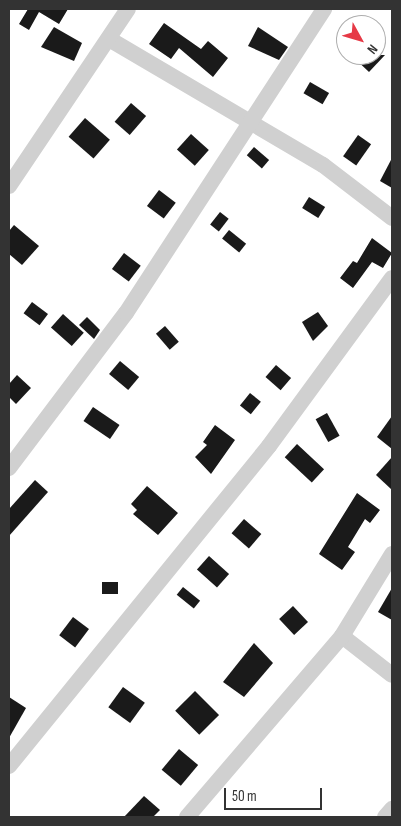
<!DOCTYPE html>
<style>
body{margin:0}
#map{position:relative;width:401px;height:826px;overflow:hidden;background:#fff;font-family:"Sofia Sans Condensed",sans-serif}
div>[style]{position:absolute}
.building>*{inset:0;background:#1a1a1a;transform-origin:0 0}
.street>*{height:16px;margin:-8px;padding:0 8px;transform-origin:8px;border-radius:8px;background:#d0d0d0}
span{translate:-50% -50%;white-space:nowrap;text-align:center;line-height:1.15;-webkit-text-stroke:5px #fff;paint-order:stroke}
.frame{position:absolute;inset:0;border:10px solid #333;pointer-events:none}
.north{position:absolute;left:336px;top:15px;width:50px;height:50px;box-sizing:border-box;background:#fff;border:1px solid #adadad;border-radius:50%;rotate:129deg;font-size:14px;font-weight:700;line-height:20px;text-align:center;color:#333}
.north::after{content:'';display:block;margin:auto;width:18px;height:22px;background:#e63946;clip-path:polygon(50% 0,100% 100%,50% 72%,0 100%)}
.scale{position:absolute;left:224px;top:788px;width:98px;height:22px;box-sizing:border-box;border:2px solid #333;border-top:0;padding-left:6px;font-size:15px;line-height:18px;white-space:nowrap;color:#333;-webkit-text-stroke:4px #fff;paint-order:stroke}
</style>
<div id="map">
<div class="building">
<i style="clip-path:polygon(28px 9px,68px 9px,59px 24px,39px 12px,29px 30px,19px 24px)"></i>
<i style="clip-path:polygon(164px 23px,201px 49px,208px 41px,228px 58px,213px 77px,179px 48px,171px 59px,149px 44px)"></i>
<i style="clip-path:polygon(54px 27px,82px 43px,74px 61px,41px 47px)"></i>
<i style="clip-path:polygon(258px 27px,288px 47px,279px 60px,248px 46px)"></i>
<i style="clip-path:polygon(351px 55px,385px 55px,369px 72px)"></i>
<i style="left:310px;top:82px;width:22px;height:13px;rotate:30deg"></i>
<i style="left:131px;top:103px;width:20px;height:25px;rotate:41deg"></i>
<i style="left:85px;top:118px;width:33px;height:25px;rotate:41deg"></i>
<i style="left:191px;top:134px;width:24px;height:21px;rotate:42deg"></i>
<i style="left:358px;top:135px;width:16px;height:26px;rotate:35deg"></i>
<i style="left:254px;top:147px;width:20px;height:11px;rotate:41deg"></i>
<i style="clip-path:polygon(392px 158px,392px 188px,380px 181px)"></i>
<i style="left:159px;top:190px;width:21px;height:20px;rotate:37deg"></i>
<i style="left:309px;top:197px;width:19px;height:13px;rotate:32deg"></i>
<i style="left:220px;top:212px;width:11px;height:16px;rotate:38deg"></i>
<i style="clip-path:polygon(14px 225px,39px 246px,22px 265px,9px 254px,9px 231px)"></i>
<i style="left:229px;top:230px;width:22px;height:11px;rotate:39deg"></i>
<i style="clip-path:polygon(372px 238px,392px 253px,383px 268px,372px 262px,353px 288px,340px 278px,353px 261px,357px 263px)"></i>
<i style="left:124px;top:253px;width:21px;height:20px;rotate:37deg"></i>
<i style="left:32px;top:302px;width:20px;height:14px;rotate:37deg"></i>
<i style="clip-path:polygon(318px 312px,328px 326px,313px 341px,302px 322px)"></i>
<i style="left:63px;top:314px;width:28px;height:18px;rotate:42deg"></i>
<i style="clip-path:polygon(87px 317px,100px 330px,94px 339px,79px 325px)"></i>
<i style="left:165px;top:326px;width:21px;height:12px;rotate:49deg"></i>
<i style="left:120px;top:361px;width:25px;height:17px;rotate:40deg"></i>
<i style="left:276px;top:365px;width:20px;height:16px;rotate:41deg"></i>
<i style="clip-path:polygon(17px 375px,31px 388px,16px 404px,9px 397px,9px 384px)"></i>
<i style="left:250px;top:393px;width:14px;height:16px;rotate:39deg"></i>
<i style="left:93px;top:407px;width:32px;height:17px;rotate:34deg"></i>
<i style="left:327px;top:413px;width:26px;height:13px;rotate:61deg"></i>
<i style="clip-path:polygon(392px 416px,392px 449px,377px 437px)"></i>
<i style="clip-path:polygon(215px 425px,235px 440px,211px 474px,195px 457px,207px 445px,203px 442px)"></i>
<i style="left:297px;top:444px;width:37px;height:18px;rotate:43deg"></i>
<i style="clip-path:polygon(392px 457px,392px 490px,376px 475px)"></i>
<i style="clip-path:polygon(35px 480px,48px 492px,9px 536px,9px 509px)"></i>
<i style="clip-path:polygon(147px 486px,178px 513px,158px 535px,133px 514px,137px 510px,131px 504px)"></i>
<i style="clip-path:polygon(357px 493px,380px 510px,370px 523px,365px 519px,348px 547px,355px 552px,342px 570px,319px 554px)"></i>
<i style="left:244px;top:519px;width:23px;height:19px;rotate:41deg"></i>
<i style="left:209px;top:556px;width:27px;height:18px;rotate:42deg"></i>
<i style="left:102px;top:582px;width:16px;height:12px"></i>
<i style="left:183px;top:587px;width:22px;height:10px;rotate:39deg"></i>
<i style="clip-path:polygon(392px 588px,392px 620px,378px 612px)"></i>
<i style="left:293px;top:606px;width:22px;height:19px;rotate:47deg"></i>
<i style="left:73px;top:617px;width:20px;height:23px;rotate:37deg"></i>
<i style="clip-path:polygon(254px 643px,273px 663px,244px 697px,223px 682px)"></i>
<i style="left:123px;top:687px;width:27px;height:25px;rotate:36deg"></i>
<i style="left:195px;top:691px;width:34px;height:28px;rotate:45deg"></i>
<i style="clip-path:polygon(9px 697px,26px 708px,9px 738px)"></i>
<i style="left:179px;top:749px;width:25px;height:27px;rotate:40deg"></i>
<i style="clip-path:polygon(144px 796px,160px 810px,153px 817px,124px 817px)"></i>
</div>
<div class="street">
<i style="left:109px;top:39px;width:248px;rotate:30.5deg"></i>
<i style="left:323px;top:165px;width:87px;rotate:37.5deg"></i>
<i style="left:9px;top:186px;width:213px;rotate:-56.1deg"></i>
<i style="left:9px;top:468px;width:194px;rotate:-53deg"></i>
<i style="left:126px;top:313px;width:363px;rotate:-56.9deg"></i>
<i style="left:342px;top:636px;width:63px;rotate:38deg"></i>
<i style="left:9px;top:766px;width:412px;rotate:-50.9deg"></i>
<i style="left:269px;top:446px;width:208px;rotate:-53.8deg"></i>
<i style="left:187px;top:817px;width:238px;rotate:-49.4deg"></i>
<i style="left:342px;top:636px;width:96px;rotate:-58.6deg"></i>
<i style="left:385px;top:817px;width:11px;rotate:-49deg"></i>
</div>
<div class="frame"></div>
<div class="north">N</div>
<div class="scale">50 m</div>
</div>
